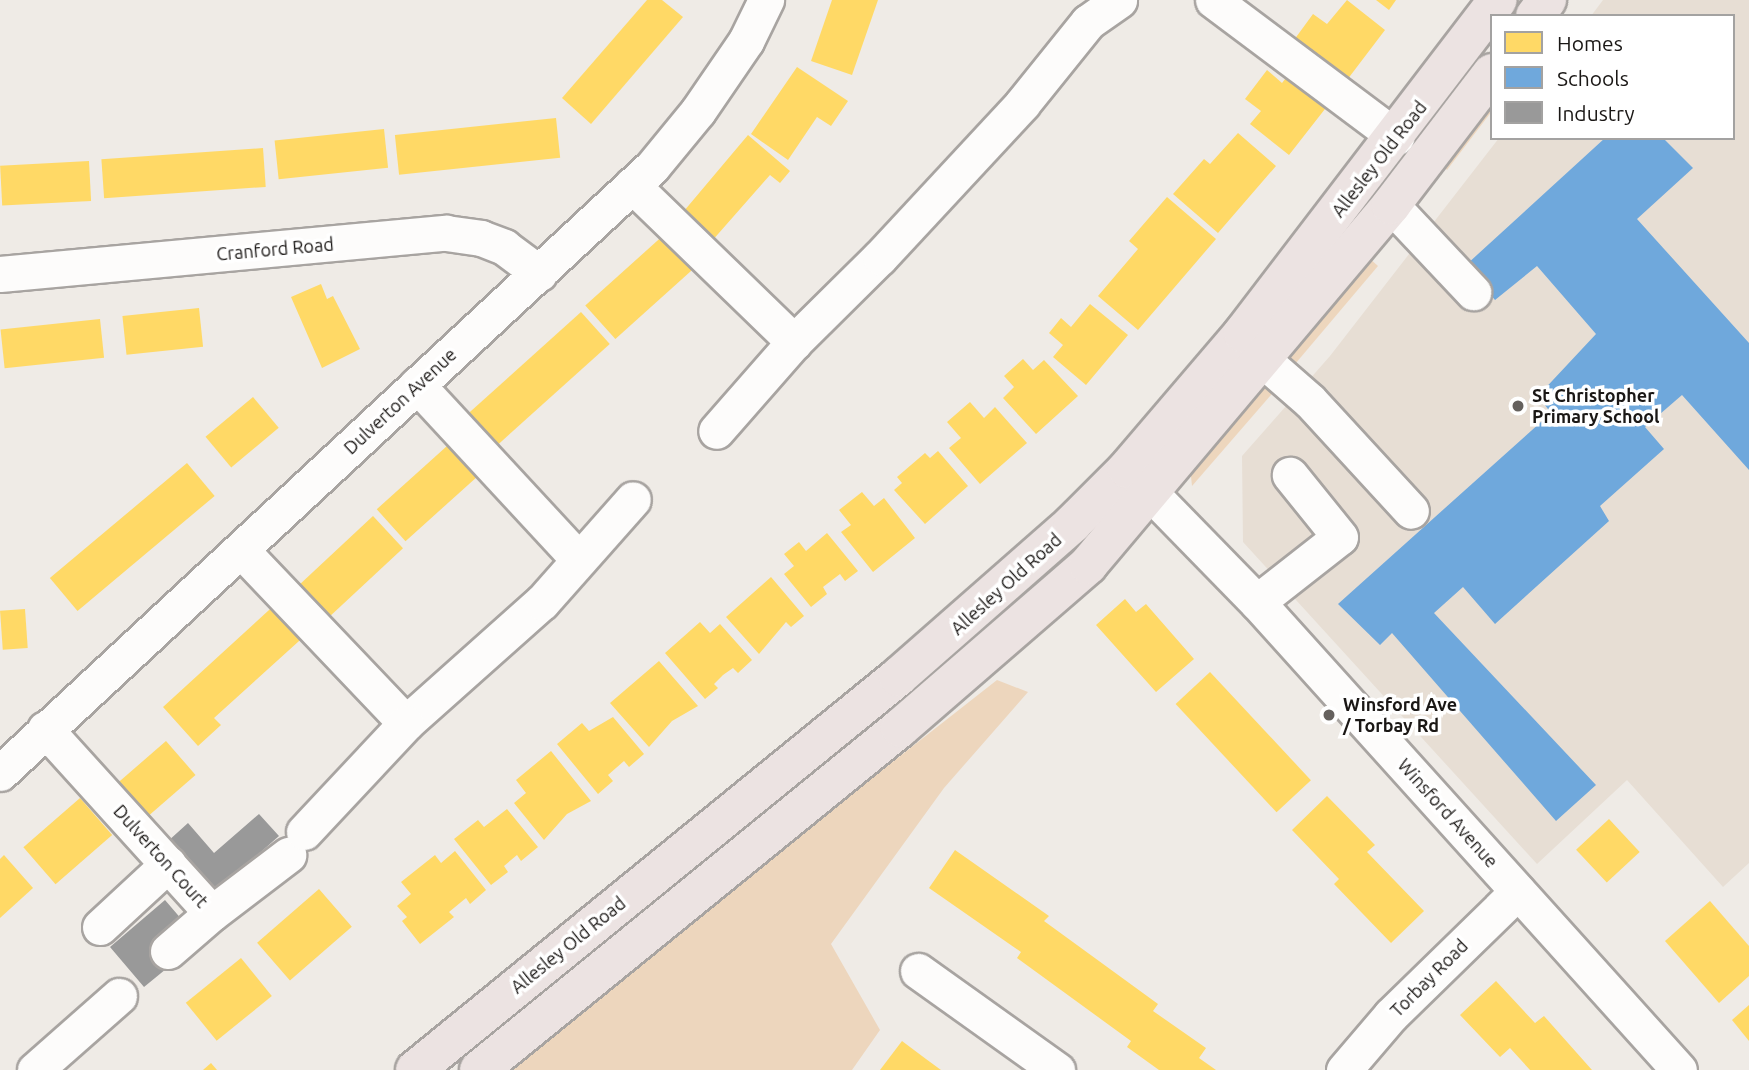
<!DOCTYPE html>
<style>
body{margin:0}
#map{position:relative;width:1749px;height:1070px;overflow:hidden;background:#efebe6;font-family:Ubuntu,sans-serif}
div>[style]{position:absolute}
.built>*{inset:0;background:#e7ded4}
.green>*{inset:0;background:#edd6bd}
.homes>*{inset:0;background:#ffd966;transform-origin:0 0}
.schools>*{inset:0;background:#6fa8dc}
.industry>*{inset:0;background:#999}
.roads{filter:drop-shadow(2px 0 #a8a4a1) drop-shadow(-2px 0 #a8a4a1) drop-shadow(0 2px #a8a4a1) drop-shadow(0 -2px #a8a4a1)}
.minor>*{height:35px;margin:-17.5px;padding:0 17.5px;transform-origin:17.5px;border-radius:17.5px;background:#fdfcfb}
.major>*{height:38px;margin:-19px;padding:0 19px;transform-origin:19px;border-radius:19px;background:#ece3e2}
.dots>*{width:19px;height:19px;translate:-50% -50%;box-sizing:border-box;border:4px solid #fff;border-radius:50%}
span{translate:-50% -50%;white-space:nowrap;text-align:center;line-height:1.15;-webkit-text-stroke:7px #fff;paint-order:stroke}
.street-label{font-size:18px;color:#1a1715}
.poi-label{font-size:18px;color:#1a1715;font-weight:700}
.left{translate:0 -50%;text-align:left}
.legend{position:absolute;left:1490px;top:14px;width:245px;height:126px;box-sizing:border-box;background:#fff;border:2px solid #a3a2a1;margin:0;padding:9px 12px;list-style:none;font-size:21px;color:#1a1715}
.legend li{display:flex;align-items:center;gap:14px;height:35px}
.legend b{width:35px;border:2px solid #a3a2a1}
</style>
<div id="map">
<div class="built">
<i style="clip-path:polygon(1603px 0,1749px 0,1749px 863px,1723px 887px,1627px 780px,1537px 864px,1243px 542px,1242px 456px,1330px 356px,1499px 138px,1733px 138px,1733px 16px,1591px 16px)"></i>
</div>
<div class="green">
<i style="clip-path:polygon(1492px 90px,1492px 111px,1447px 170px,1438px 160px)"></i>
<i style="clip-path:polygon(1369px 258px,1378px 266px,1290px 370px,1279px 360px)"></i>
<i style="clip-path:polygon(1266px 377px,1277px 388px,1192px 486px,1190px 467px)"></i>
<i style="clip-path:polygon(997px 680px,1028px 692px,944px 788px,831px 944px,880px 1030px,852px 1070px,500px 1070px)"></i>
</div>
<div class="homes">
<i style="clip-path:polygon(647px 0,662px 0,683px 17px,591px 124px,562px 98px)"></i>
<i style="clip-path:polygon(832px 0,878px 0,852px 75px,811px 61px)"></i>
<i style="clip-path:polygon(1347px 0,1385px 30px,1347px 80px,1294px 40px,1313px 14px,1327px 24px)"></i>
<i style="clip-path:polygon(1376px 0,1396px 0,1389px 10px)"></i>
<i style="clip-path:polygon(797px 67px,848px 101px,831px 126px,817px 117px,788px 160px,751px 134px)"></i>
<i style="clip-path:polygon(1293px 69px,1332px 100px,1289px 155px,1250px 124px,1261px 111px,1245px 99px,1267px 70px,1282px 83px)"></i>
<i style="left:556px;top:118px;width:40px;height:162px;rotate:84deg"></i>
<i style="left:384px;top:129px;width:39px;height:110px;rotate:84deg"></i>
<i style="clip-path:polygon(1238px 133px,1276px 166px,1218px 233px,1173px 194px,1204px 159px,1210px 164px)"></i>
<i style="clip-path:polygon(748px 135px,790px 171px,780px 183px,770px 175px,704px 250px,673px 224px)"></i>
<i style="left:263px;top:148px;width:39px;height:162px;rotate:86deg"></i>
<i style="left:89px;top:161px;width:40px;height:89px;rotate:87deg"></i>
<i style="clip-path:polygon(1167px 197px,1216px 239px,1138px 330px,1098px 296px,1138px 249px,1129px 241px)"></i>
<i style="left:667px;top:232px;width:45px;height:110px;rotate:48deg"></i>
<i style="clip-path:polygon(321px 284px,327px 299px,333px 296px,360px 349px,322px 368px,291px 297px)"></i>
<i style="clip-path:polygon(1090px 304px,1128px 335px,1086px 385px,1053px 357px,1063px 345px,1049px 333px,1061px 318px,1071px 327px)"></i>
<i style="left:199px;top:308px;width:39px;height:77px;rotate:84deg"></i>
<i style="left:581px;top:312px;width:43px;height:154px;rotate:48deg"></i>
<i style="left:100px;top:319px;width:39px;height:100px;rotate:84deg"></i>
<i style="clip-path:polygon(1023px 359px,1033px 370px,1044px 360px,1078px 396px,1036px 434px,1003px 398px,1014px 387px,1004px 376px)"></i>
<i style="left:253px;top:397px;width:40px;height:62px;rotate:50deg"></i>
<i style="clip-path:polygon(970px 402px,984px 418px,995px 407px,1027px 443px,980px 484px,949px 448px,961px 438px,947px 422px)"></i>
<i style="left:457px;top:437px;width:43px;height:108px;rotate:48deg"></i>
<i style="clip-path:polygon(938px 451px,968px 486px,925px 524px,894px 490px,902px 483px,897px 477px,925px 453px,930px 458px)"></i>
<i style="left:187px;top:463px;width:43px;height:179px;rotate:50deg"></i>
<i style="clip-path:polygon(862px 492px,874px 506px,884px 498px,915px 538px,873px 572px,841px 532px,851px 525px,839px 510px)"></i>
<i style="left:373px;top:516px;width:44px;height:108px;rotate:47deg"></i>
<i style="clip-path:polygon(827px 533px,858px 571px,845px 581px,840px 574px,823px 587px,827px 594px,811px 607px,784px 574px,794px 566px,784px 554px,799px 542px,806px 551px)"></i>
<i style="clip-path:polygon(771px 577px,804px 616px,791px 627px,786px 622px,759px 654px,726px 617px)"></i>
<i style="clip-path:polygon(1125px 599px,1136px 612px,1146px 604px,1194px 659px,1156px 692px,1096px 625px)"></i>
<i style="clip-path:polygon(280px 600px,309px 632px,214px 718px,221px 725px,198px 746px,163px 707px)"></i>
<i style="left:25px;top:609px;width:39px;height:25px;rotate:86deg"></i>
<i style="clip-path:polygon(700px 622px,710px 633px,720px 624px,752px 660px,738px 673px,733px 668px,723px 675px,714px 684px,718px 688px,705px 699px,665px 653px)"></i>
<i style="clip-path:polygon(659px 661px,698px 706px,672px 721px,649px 747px,610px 703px)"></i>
<i style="left:1210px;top:672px;width:148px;height:47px;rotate:47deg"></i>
<i style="clip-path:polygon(613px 717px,644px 754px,629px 767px,624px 761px,608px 775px,613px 781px,598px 794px,557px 744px,582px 723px,589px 731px)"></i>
<i style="left:166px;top:741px;width:45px;height:66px;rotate:49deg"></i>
<i style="clip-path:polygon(551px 751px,591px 801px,567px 814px,544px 840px,514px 803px,526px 793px,516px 780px)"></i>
<i style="clip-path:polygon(1327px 796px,1375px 845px,1367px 852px,1424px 911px,1391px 943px,1334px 884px,1339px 879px,1292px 830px)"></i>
<i style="left:80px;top:798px;width:49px;height:75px;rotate:49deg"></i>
<i style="clip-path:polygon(507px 809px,538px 847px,521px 861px,517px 855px,504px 866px,508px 872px,491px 885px,454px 839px,478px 820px,484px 827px)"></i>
<i style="left:1609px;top:819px;width:45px;height:45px;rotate:47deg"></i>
<i style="clip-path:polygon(955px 850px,1049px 916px,1044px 921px,1158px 1004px,1153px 1011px,1206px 1048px,1199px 1058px,1216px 1070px,1159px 1070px,1127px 1047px,1131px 1041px,1017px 958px,1021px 952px,929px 888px)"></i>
<i style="clip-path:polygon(455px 851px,486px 890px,470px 904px,466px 898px,449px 912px,454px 917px,420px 944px,402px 921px,407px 917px,397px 906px,411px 894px,401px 882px,435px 855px,441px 863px)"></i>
<i style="clip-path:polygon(4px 855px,33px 888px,0 918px,0 859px)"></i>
<i style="left:319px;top:889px;width:50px;height:82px;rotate:49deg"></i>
<i style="clip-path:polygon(1710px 901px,1749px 946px,1749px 976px,1719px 1003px,1665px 941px)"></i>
<i style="left:241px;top:958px;width:49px;height:71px;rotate:51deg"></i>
<i style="clip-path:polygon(1496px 981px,1535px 1023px,1544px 1016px,1592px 1070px,1530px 1070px,1510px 1048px,1500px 1057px,1460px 1015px)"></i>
<i style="clip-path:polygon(1749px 1005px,1749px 1041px,1732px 1020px)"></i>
<i style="clip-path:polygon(902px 1041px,926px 1059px,941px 1070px,880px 1070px)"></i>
<i style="clip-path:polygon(211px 1063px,217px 1070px,203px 1070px)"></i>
</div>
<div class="schools">
<i style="clip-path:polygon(1605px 138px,1663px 138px,1693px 168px,1637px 219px,1749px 343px,1749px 470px,1682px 395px,1645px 427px,1664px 449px,1600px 506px,1609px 521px,1495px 624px,1463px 587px,1434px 613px,1596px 785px,1556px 821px,1392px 633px,1380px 645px,1338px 604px,1551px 413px,1538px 396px,1596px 334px,1537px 266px,1495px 300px,1466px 265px)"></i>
</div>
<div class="industry">
<i style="clip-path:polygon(259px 814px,279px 836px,213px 894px,167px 842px,188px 823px,214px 853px)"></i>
<i style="clip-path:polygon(165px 900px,183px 921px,149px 949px,166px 969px,144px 987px,110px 947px)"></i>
</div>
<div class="roads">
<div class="minor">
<i style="left:1213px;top:0;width:229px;rotate:36.8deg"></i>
<i style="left:632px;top:185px;width:226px;rotate:44.1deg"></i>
<i style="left:794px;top:342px;width:118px;rotate:131.2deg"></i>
<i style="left:1391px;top:205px;width:120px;rotate:46.7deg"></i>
<i style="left:0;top:274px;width:448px;rotate:-5.3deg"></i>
<i style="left:446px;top:233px;width:35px;rotate:8deg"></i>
<i style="left:481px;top:238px;width:25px;rotate:21deg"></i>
<i style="left:504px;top:247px;width:44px;rotate:36.6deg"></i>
<i style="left:794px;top:342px;width:121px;rotate:-44.7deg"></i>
<i style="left:880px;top:257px;width:209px;rotate:-47.1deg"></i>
<i style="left:1022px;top:104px;width:105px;rotate:-51.2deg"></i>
<i style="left:1088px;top:22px;width:38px;rotate:-35deg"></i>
<i style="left:1263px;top:360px;width:62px;rotate:41.1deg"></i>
<i style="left:1310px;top:401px;width:149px;rotate:47.4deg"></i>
<i style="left:417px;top:385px;width:238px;rotate:47.2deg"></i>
<i style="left:1129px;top:471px;width:183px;rotate:45.7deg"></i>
<i style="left:1257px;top:602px;width:630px;rotate:47.96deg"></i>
<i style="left:241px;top:550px;width:239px;rotate:46.4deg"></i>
<i style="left:406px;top:723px;width:182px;rotate:-41.7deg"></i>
<i style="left:542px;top:602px;width:137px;rotate:-48.5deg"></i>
<i style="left:1257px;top:602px;width:105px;rotate:-38.1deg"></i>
<i style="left:1340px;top:537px;width:80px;rotate:-128.9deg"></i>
<i style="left:45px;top:729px;width:248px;rotate:47.8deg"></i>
<i style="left:212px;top:913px;width:96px;rotate:-37.3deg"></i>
<i style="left:0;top:773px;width:890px;rotate:-42.91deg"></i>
<i style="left:652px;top:167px;width:72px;rotate:-50.6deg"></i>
<i style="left:698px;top:111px;width:85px;rotate:-55.6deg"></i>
<i style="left:746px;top:41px;width:46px;rotate:-64deg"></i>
<i style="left:304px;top:832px;width:149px;rotate:-46.9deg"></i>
<i style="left:100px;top:927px;width:93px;rotate:-42.8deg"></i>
<i style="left:168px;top:951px;width:58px;rotate:-40.8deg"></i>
<i style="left:918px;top:971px;width:171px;rotate:35.5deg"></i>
<i style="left:35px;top:1070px;width:112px;rotate:-41.4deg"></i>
<i style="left:1344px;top:1070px;width:72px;rotate:-49.5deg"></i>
<i style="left:1391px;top:1015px;width:177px;rotate:-44.3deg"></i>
</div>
<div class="major">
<i style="left:1535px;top:16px;width:20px;rotate:-53deg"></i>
<i style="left:415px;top:1070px;width:623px;rotate:-39.13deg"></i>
<i style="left:898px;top:677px;width:233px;rotate:-41.3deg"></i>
<i style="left:1073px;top:523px;width:76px;rotate:-45deg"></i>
<i style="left:1127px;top:469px;width:179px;rotate:-49.5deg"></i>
<i style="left:1243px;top:333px;width:419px;rotate:-52.6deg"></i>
<i style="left:479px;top:1070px;width:542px;rotate:-39.09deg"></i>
<i style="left:900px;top:728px;width:249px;rotate:-40.9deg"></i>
<i style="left:1088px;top:565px;width:471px;rotate:-49.9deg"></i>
<i style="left:1391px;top:205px;width:166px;rotate:-52.6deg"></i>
</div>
</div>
<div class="dots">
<i style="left:1518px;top:406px;background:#65615e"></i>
<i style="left:1329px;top:715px;background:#65615e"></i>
</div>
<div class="street-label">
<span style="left:1379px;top:159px;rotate:-52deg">Allesley Old Road</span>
<span style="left:275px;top:249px;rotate:-5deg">Cranford Road</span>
<span style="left:400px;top:401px;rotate:-43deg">Dulverton Avenue</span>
<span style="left:1006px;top:584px;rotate:-42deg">Allesley Old Road</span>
<span style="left:1448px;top:813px;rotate:48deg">Winsford Avenue</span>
<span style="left:161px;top:856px;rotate:48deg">Dulverton Court</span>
<span style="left:568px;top:945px;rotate:-39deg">Allesley Old Road</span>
<span style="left:1429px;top:978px;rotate:-45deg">Torbay Road</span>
</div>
<div class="poi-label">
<span class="left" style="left:1532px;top:406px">St Christopher<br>Primary School</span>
<span class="left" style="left:1343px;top:715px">Winsford Ave<br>/ Torbay Rd</span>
</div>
<ul class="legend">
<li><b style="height:19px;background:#ffd966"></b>Homes</li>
<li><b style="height:19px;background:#6fa8dc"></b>Schools</li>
<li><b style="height:19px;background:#999"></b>Industry</li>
</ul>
</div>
